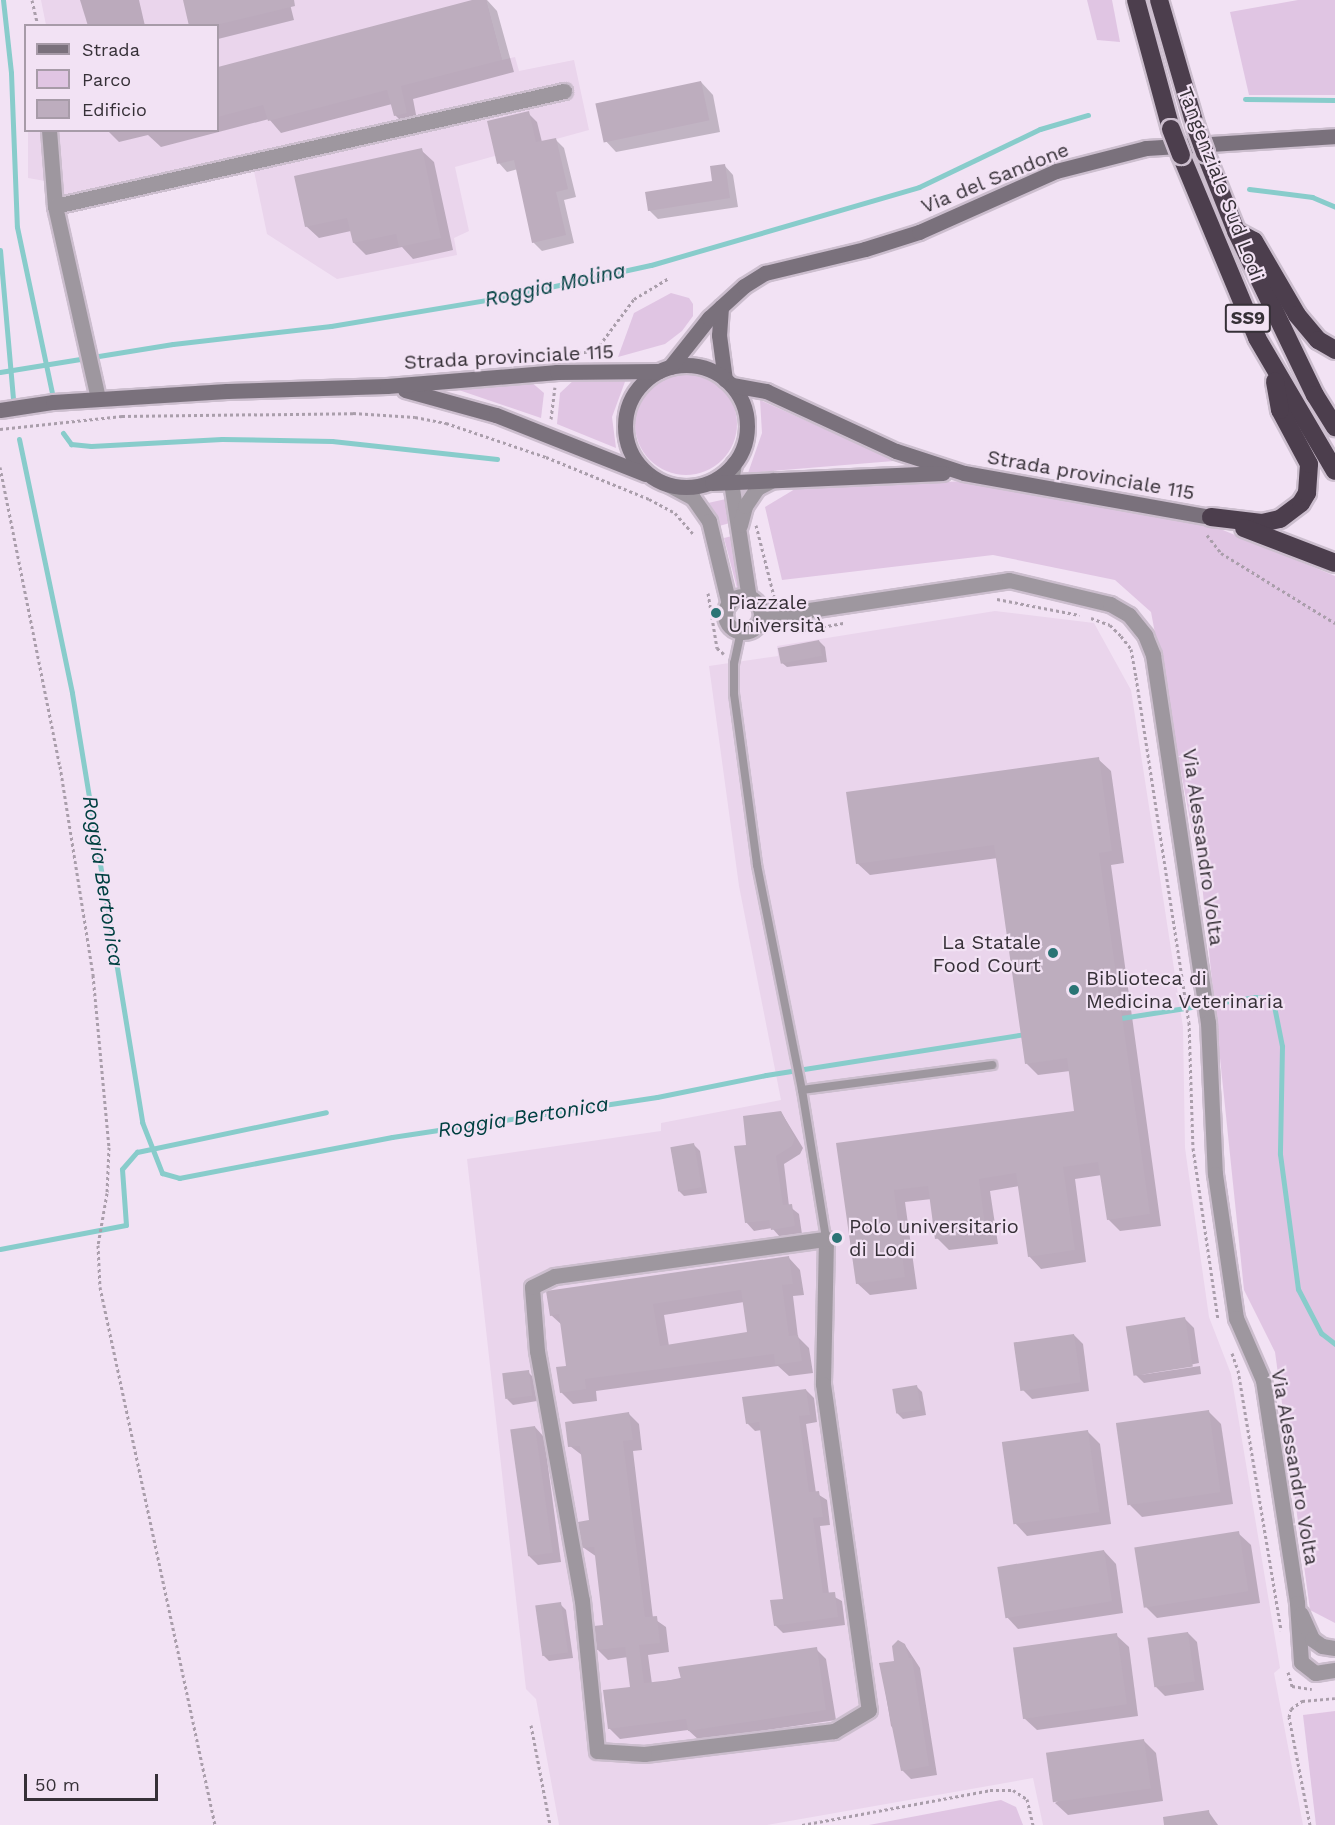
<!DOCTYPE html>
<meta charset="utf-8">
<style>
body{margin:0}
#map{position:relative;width:1335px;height:1825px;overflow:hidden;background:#f2e2f4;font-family:"Work Sans",sans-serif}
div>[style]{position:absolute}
.built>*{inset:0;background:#ead5ec}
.green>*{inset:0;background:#e0c5e3}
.round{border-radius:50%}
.shadow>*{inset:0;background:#0003}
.stream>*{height:5px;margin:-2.5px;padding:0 2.5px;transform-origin:2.5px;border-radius:2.5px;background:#88cccb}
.building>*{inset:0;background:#bdadbe;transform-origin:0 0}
.path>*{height:3px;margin-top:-1.5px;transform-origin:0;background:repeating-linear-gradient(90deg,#aa9eab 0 3px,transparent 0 6px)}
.roads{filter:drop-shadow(2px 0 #ccbece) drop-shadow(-2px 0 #ccbece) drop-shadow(0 2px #ccbece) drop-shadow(0 -2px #ccbece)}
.lane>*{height:8px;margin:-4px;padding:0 4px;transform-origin:4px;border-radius:4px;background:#9e979f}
.street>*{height:15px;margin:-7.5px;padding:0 7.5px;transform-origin:7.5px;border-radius:7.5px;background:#9e979f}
.street>.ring{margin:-7.5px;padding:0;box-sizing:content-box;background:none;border:15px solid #9e979f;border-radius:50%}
.secondary>*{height:15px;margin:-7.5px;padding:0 7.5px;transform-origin:7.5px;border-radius:7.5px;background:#7a717c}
.secondary>.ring{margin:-7.5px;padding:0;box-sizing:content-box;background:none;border:15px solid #7a717c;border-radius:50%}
.highway>*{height:18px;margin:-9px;padding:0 9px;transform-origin:9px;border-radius:9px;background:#4c3e4d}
.bridges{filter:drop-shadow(2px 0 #ccbece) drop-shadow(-2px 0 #ccbece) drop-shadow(0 2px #ccbece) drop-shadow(0 -2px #ccbece)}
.highway-bridge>*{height:18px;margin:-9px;padding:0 9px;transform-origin:9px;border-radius:9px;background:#4c3e4d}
.dots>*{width:16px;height:16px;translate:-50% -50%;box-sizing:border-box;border:3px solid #f2e2f4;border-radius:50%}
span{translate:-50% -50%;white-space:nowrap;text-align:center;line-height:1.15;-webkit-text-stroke:4.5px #f2e2f4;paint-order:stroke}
.shield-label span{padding:2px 4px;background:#f2e2f4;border:2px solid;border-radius:4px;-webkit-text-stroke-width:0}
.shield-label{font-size:18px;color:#363037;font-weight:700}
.street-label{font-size:20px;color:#363037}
.poi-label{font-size:20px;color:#363037}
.left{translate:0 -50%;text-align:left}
.right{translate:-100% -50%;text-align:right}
.water-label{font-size:21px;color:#004041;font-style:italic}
.legend{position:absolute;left:24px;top:24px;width:195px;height:108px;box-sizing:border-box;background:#f2e2f4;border:2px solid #a79ba8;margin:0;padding:8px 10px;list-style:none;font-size:18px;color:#363037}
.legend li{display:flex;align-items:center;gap:12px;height:30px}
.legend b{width:30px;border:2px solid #a79ba8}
.scale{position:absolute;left:24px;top:1774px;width:134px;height:27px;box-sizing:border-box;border:3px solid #363037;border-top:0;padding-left:8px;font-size:18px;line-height:21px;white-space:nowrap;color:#363037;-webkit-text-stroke:4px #f2e2f4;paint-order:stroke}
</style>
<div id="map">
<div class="built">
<i style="clip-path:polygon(41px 0,486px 0,502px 60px,515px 57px,519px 71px,574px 60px,589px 130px,455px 167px,469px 231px,454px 238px,457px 255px,337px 279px,267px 234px,254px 171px,47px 218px,45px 181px,28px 178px,28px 131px,218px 130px,218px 26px,46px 25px)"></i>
<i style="clip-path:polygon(995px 611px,1094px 623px,1131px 690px,1183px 1027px,1185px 1148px,1209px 1317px,1231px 1374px,1280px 1668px,1274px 1673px,1303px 1825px,1043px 1825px,1033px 1778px,767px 1825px,559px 1825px,536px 1699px,526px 1689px,467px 1159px,661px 1131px,661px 1123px,781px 1100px,739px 886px,709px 666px,778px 656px,777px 646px)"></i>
</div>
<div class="green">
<i style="clip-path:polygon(1087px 0,1112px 0,1120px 42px,1097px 40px)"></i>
<i style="clip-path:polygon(1298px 0,1335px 0,1335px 95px,1249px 95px,1230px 12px)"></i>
<i style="clip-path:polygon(671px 293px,689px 298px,693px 304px,693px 316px,682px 331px,665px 344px,618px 357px,634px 313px)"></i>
<i class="round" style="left:635px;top:373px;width:102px;height:102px"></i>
<i style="clip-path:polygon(575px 379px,626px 379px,612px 417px,616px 448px,557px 424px,560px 393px)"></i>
<i style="clip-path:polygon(530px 381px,544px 393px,541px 418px,447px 386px)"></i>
<i style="clip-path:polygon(760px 400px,892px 459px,894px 461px,748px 473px,762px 433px)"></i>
<i style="clip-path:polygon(966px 481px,1218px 528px,1335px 576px,1335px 1623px,1310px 1610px,1275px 1352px,1244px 1290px,1202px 884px,1151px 612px,1115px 580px,993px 555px,782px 580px,765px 507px,795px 489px)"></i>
<i style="clip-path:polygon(726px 499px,730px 523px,719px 526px,708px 503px)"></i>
<i style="clip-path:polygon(732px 536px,741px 591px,738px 592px,724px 538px)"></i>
<i style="clip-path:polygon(1335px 1711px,1335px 1825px,1316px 1825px,1303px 1715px)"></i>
<i style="clip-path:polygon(1001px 1800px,1016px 1807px,1023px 1825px,869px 1825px)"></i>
</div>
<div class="shadow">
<i style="clip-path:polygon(80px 0,139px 0,145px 26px,88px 26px)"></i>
<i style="clip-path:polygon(184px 0,289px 0,294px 20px,218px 39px,218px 26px,190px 26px)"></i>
<i style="clip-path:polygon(478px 0,487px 0,497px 11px,514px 72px,413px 99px,418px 125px,407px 127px,395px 115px,392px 104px,281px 133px,269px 119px,161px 147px,148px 135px,119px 142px,107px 130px,218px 130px,218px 68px)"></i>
<i style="clip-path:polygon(701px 82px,713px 95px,720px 132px,616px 152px,604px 139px)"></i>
<i style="clip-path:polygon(528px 113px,537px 122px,542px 142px,555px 139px,564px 148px,576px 197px,564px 200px,574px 243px,542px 251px,533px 242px,518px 169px,507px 172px,499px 163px)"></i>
<i style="clip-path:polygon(421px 150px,434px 162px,453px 250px,413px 259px,402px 247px,366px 255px,354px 243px,351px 231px,319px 238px,306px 226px)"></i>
<i style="clip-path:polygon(724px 165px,733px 175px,738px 207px,658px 219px,649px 210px,714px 183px)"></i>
<i style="clip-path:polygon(819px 641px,825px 647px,827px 662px,787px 667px,781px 662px)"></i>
<i style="clip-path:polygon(1098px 759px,1111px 771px,1124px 863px,1111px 865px,1161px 1226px,1120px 1231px,1108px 1219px,1102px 1175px,1075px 1179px,1086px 1262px,1041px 1269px,1029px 1256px,1019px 1186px,990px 1191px,998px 1244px,949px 1250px,937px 1238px,932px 1199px,905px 1202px,917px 1289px,870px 1295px,857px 1283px,838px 1144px,1076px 1112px,1070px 1071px,1038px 1075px,1026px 1063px,998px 858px,870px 875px,857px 863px)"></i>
<i style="clip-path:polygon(781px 1112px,803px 1148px,800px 1154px,784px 1164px,789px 1206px,799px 1214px,802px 1234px,780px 1237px,772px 1228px,754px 1231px,746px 1222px,748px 1146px)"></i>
<i style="clip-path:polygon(694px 1145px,700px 1151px,707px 1193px,684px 1196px,678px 1190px)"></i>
<i style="clip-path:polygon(evenodd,789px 1258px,800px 1270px,804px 1295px,793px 1296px,798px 1337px,809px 1348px,813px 1373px,789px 1376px,778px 1366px,763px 1368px,596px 1391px,597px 1401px,573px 1404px,561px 1392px,568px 1367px,563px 1326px,551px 1315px,789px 1258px,744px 1302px,749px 1333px,669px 1346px,664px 1315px,744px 1302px)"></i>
<i style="clip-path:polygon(1185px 1319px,1194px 1328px,1199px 1363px,1140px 1375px,1200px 1366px,1201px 1374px,1144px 1383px,1135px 1374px)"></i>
<i style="clip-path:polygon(1074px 1335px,1083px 1344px,1089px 1391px,1032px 1399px,1023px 1390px)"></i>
<i style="clip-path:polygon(528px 1372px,534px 1378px,537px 1401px,513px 1405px,507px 1399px)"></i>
<i style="clip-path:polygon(916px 1386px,922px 1392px,926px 1415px,903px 1419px,897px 1413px)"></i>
<i style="clip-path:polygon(806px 1390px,814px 1398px,817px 1422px,806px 1424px,816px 1493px,827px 1500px,830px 1525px,820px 1526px,829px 1594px,842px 1601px,845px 1625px,783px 1633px,775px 1625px,784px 1600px,762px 1430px,755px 1431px,747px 1423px)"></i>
<i style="clip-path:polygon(1209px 1412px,1221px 1424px,1233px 1504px,1142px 1517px,1130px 1505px)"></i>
<i style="clip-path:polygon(629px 1414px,639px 1424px,642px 1450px,633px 1451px,653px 1618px,666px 1627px,669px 1652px,648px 1655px,652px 1684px,816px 1649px,826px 1659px,836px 1720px,699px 1740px,688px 1730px,620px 1739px,609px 1728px,632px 1688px,628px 1657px,608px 1660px,598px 1650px,605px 1626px,597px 1557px,584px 1548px,591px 1521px,583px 1456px,570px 1446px)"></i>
<i style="clip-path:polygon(535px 1427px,544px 1437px,561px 1562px,538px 1565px,529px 1556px)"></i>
<i style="clip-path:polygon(1087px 1431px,1100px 1444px,1111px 1524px,1027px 1536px,1015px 1523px)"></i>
<i style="clip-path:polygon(1238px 1533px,1251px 1545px,1260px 1603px,1157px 1618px,1145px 1606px)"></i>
<i style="clip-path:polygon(1104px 1551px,1116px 1564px,1123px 1613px,1018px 1629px,1006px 1616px)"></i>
<i style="clip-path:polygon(560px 1604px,566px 1610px,573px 1658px,549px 1661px,543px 1655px)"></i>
<i style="clip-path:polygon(1188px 1633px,1197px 1642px,1204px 1690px,1165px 1696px,1156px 1687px)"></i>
<i style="clip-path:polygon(1116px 1635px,1129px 1647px,1138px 1716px,1037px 1730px,1024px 1718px)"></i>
<i style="clip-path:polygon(905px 1645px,920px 1668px,937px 1775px,911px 1779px,902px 1770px,897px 1732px,891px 1726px,881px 1664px,895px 1662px)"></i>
<i style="clip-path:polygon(1144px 1741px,1156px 1753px,1163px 1801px,1068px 1815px,1055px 1803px)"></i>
<i style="clip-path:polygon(1208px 1811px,1218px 1825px,1178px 1825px)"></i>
</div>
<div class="stream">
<i style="left:3px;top:0;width:73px;rotate:83.7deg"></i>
<i style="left:11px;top:73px;width:154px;rotate:87.8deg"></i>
<i style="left:17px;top:227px;width:170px;rotate:78.1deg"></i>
<i style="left:1245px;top:99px;width:90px;rotate:0.6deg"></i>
<i style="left:1249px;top:189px;width:64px;rotate:7.2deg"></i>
<i style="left:1312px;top:197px;width:25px;rotate:23deg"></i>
<i style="left:0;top:250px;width:149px;rotate:85deg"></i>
<i style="left:0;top:372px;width:175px;rotate:-9.2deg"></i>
<i style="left:173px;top:344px;width:159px;rotate:-6.5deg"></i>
<i style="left:331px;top:326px;width:175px;rotate:-9.5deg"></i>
<i style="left:504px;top:297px;width:150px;rotate:-12.3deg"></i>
<i style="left:651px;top:265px;width:279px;rotate:-16.2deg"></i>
<i style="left:919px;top:187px;width:134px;rotate:-25.6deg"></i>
<i style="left:1040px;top:129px;width:50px;rotate:-16.3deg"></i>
<i style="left:63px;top:433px;width:14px;rotate:54deg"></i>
<i style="left:71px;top:444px;width:20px;rotate:6deg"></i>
<i style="left:91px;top:446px;width:131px;rotate:-3.1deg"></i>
<i style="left:222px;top:439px;width:110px;rotate:1deg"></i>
<i style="left:332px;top:441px;width:166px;rotate:6.2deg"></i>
<i style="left:19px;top:439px;width:259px;rotate:78.2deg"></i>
<i style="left:72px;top:693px;width:435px;rotate:80.7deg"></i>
<i style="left:142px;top:1122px;width:55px;rotate:68.6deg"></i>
<i style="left:162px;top:1173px;width:18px;rotate:16deg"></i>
<i style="left:179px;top:1178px;width:217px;rotate:-10.9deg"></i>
<i style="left:392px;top:1137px;width:268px;rotate:-8.6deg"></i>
<i style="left:657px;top:1097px;width:111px;rotate:-11.4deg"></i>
<i style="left:766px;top:1075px;width:263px;rotate:-9deg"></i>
<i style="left:1115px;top:1019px;width:142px;rotate:-8.9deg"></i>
<i style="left:1255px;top:997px;width:11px;rotate:5deg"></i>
<i style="left:1266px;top:998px;width:11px;rotate:45deg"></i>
<i style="left:1274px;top:1006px;width:41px;rotate:78.7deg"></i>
<i style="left:1282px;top:1046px;width:108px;rotate:91.1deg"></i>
<i style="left:1280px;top:1154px;width:136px;rotate:82.4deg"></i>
<i style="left:1298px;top:1289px;width:50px;rotate:62.4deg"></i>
<i style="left:1321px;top:1333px;width:18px;rotate:38deg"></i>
<i style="left:0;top:1249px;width:128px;rotate:-10.8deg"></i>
<i style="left:126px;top:1225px;width:56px;rotate:-94.1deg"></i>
<i style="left:122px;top:1169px;width:23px;rotate:-49deg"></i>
<i style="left:137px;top:1152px;width:193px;rotate:-11.9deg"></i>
</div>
<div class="building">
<i style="clip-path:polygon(183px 0,294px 0,295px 6px,212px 26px,189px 26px)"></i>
<i style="clip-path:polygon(472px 0,486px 0,502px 60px,401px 86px,407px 113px,394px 116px,387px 90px,268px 121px,263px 105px,218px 117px,218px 67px)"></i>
<i style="left:701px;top:81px;width:40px;height:108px;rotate:78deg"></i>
<i style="clip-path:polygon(529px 111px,536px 142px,556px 138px,568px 189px,556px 192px,566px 235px,532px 243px,514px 160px,497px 164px,487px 121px)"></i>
<i style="clip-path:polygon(422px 148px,441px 238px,399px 247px,396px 234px,353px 243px,347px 218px,305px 227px,294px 176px)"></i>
<i style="clip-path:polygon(725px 164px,730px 198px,648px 211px,645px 192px,712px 181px,710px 166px)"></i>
<i style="left:819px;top:640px;width:16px;height:42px;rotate:79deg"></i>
<i style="clip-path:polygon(1099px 757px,1112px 851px,1099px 853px,1150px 1214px,1107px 1220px,1098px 1162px,1063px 1167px,1075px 1250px,1028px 1257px,1016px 1173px,979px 1179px,986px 1232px,935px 1239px,928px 1186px,894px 1190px,905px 1277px,856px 1284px,836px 1143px,1074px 1111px,1067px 1058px,1025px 1064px,994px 845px,856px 864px,846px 792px)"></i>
<i style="clip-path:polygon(781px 1111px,795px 1138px,792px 1146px,776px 1156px,783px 1205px,792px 1204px,795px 1226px,771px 1230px,769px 1220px,745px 1223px,734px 1146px,746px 1145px,743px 1116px)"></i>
<i style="left:694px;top:1143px;width:45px;height:24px;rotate:80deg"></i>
<i style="clip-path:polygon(evenodd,789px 1256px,793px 1284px,782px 1285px,789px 1336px,798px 1335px,802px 1361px,775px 1365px,774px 1354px,751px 1357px,585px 1379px,586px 1389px,560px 1393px,556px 1367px,566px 1366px,559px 1314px,550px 1316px,546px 1291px,789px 1256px,741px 1290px,747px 1332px,660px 1346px,653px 1304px,741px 1290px)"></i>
<i style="left:1185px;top:1317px;width:50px;height:60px;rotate:81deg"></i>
<i style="left:1074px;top:1334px;width:49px;height:61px;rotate:82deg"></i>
<i style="left:529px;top:1370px;width:26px;height:27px;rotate:83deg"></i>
<i style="left:917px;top:1385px;width:25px;height:25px;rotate:81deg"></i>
<i style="clip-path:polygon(806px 1389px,810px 1415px,799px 1416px,809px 1492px,819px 1491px,823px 1517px,813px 1518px,823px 1593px,835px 1592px,838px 1617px,774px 1626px,770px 1600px,783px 1599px,759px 1422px,746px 1424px,742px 1397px)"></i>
<i style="left:1209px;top:1410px;width:83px;height:94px;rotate:82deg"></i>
<i style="clip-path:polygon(629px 1412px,633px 1440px,623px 1441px,645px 1617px,657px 1616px,660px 1643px,639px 1645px,644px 1683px,681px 1679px,678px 1667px,817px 1647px,826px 1710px,688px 1731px,686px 1719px,608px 1729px,603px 1690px,630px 1687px,625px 1647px,597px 1650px,594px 1626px,603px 1625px,594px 1547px,582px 1548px,579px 1530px,578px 1522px,589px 1520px,580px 1446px,568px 1447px,565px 1422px)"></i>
<i style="left:535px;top:1426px;width:128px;height:25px;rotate:82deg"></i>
<i style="left:1088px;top:1430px;width:83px;height:87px;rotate:82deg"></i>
<i style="left:1239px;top:1531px;width:61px;height:106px;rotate:81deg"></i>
<i style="left:1104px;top:1550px;width:52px;height:108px;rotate:81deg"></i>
<i style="left:561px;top:1602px;width:51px;height:26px;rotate:82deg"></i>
<i style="left:1188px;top:1632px;width:50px;height:41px;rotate:82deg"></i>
<i style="left:1117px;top:1633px;width:72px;height:105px;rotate:82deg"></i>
<i style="clip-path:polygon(898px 1640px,905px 1644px,909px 1658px,912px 1658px,929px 1766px,901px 1771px,879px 1663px,894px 1661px,892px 1646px)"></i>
<i style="left:1144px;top:1739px;width:50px;height:99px;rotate:82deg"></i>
<i style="clip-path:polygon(1209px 1810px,1211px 1825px,1164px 1825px,1163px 1817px)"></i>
</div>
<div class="path">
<i style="left:32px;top:0;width:27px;rotate:77deg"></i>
<i style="left:572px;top:354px;width:24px;rotate:-9deg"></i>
<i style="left:596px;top:350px;width:64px;rotate:-53.3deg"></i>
<i style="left:634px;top:299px;width:41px;rotate:-31deg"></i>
<i style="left:551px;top:419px;width:32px;rotate:-83deg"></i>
<i style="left:0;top:429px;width:123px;rotate:-6.1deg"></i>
<i style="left:122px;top:416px;width:231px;rotate:-0.7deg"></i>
<i style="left:353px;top:413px;width:62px;rotate:3.7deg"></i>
<i style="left:415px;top:417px;width:32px;rotate:11deg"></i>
<i style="left:446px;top:423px;width:106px;rotate:18.8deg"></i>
<i style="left:546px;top:457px;width:111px;rotate:22.2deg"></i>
<i style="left:649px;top:499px;width:30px;rotate:28deg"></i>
<i style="left:675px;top:513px;width:29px;rotate:49deg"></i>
<i style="left:0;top:467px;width:305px;rotate:78.7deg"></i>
<i style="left:60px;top:766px;width:212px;rotate:81deg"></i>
<i style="left:93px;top:975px;width:173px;rotate:84.7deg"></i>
<i style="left:109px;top:1147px;width:46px;rotate:92.5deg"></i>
<i style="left:107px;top:1193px;width:53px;rotate:99.8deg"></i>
<i style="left:98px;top:1245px;width:42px;rotate:87.3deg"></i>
<i style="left:100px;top:1287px;width:550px;rotate:77.93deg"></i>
<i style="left:756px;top:525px;width:73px;rotate:75.8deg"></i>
<i style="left:1207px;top:535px;width:23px;rotate:52deg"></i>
<i style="left:1221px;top:553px;width:134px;rotate:31.6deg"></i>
<i style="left:708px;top:593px;width:56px;rotate:80.7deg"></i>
<i style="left:717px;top:648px;width:9px;rotate:41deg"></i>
<i style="left:997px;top:599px;width:84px;rotate:11deg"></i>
<i style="left:1091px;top:618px;width:20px;rotate:20deg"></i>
<i style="left:1110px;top:625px;width:16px;rotate:45deg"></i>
<i style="left:1121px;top:636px;width:16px;rotate:52deg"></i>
<i style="left:1131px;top:649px;width:28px;rotate:80deg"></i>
<i style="left:1136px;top:677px;width:349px;rotate:81.3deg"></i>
<i style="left:1189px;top:1022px;width:126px;rotate:88.2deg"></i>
<i style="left:1193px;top:1148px;width:173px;rotate:81.7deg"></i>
<i style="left:799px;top:628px;width:3px;rotate:90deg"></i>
<i style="left:799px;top:631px;width:45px;rotate:-10.3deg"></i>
<i style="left:1232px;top:1353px;width:18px;rotate:71deg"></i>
<i style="left:1238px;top:1370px;width:264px;rotate:80.6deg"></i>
<i style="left:1288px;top:1672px;width:15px;rotate:74deg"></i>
<i style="left:1292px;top:1686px;width:20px;rotate:9deg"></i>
<i style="left:531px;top:1725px;width:102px;rotate:79.2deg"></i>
<i style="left:802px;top:1825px;width:191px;rotate:-10.5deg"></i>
<i style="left:990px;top:1790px;width:23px"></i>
<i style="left:1013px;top:1790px;width:17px;rotate:33deg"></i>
<i style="left:1027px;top:1799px;width:27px;rotate:77deg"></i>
<i style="left:1310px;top:1825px;width:110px;rotate:-101deg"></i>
<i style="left:1289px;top:1717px;width:8px;rotate:-76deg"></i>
<i style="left:1291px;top:1709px;width:14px;rotate:-36deg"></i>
<i style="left:1302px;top:1701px;width:33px;rotate:-5deg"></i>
</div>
<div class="roads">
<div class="lane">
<i style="left:741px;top:631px;width:33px;rotate:102deg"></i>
<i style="left:734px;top:663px;width:31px;rotate:90deg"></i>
<i style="left:734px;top:694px;width:173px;rotate:82.3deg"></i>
<i style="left:757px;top:865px;width:229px;rotate:78.7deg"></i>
<i style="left:802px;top:1090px;width:151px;rotate:80.8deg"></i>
<i style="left:802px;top:1090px;width:192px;rotate:-7.5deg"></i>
</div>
<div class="street">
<i style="left:49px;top:130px;width:76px;rotate:85.5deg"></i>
<i style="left:55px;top:206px;width:197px;rotate:77.4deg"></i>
<i style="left:55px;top:206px;width:522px;rotate:-12.73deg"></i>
<i style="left:734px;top:463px;width:19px;rotate:99deg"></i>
<i style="left:731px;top:482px;width:117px;rotate:81.2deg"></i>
<i style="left:669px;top:485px;width:27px;rotate:28deg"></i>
<i style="left:693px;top:498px;width:28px;rotate:55deg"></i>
<i style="left:709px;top:521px;width:85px;rotate:76.5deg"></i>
<i style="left:740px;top:525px;width:20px;rotate:-75deg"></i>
<i style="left:745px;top:506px;width:22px;rotate:-56deg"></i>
<i style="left:757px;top:488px;width:18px;rotate:-27deg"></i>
<i class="ring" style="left:725px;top:596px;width:21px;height:21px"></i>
<i style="left:761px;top:612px;width:35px"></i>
<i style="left:796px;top:612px;width:215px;rotate:-8.5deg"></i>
<i style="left:1009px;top:580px;width:104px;rotate:13.4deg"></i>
<i style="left:1110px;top:604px;width:22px;rotate:30deg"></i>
<i style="left:1129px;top:615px;width:26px;rotate:51deg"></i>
<i style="left:1145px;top:635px;width:22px;rotate:68deg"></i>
<i style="left:1153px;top:655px;width:371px;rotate:81.5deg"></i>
<i style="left:1208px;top:1022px;width:152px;rotate:87.4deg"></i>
<i style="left:1215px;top:1174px;width:146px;rotate:81.7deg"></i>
<i style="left:1236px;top:1318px;width:68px;rotate:66.5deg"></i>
<i style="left:1263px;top:1380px;width:226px;rotate:81.3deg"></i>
<i style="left:1297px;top:1603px;width:59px;rotate:86.1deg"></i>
<i style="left:1301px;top:1662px;width:18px;rotate:38deg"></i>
<i style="left:1315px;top:1673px;width:20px;rotate:-9deg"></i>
<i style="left:826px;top:1239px;width:145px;rotate:91.2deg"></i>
<i style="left:823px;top:1384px;width:329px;rotate:82deg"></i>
<i style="left:869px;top:1710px;width:41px;rotate:149deg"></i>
<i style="left:834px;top:1731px;width:191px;rotate:173.1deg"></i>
<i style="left:644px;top:1754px;width:47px;rotate:-176.3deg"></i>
<i style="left:597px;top:1751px;width:151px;rotate:-95.7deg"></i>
<i style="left:582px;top:1601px;width:254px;rotate:-100.2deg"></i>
<i style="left:537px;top:1351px;width:64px;rotate:-94.5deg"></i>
<i style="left:532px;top:1287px;width:25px;rotate:-26deg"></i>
<i style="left:555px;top:1276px;width:274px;rotate:-7.8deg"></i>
<i style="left:1301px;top:1614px;width:27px;rotate:66deg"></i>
<i style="left:1312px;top:1639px;width:12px;rotate:35deg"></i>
<i style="left:1322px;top:1646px;width:13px;rotate:9deg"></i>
</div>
<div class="secondary">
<i style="left:721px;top:307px;width:28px;rotate:94deg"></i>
<i style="left:719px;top:335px;width:45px;rotate:82.4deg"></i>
<i class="ring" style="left:625px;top:365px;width:107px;height:107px"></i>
<i style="left:670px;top:367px;width:63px;rotate:-51.5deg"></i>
<i style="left:709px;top:318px;width:47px;rotate:-42.4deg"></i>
<i style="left:744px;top:286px;width:25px;rotate:-32deg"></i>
<i style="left:765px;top:273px;width:103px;rotate:-13.5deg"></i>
<i style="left:865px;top:249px;width:57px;rotate:-17.5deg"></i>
<i style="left:919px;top:232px;width:150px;rotate:-24deg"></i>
<i style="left:1056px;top:171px;width:93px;rotate:-14.3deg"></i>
<i style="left:1146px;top:148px;width:189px;rotate:-3.6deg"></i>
<i style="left:732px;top:385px;width:35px;rotate:10deg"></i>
<i style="left:766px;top:391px;width:143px;rotate:24.8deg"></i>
<i style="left:896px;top:451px;width:71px;rotate:17.9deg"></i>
<i style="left:964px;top:473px;width:251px;rotate:10.1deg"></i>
<i style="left:405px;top:390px;width:94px;rotate:15.4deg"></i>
<i style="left:496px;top:415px;width:160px;rotate:21.6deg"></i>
<i style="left:0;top:410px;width:54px;rotate:-8.6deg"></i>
<i style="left:53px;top:402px;width:174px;rotate:-3.6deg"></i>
<i style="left:227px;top:391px;width:160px;rotate:-1.8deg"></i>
<i style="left:387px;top:386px;width:171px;rotate:-4.7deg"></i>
<i style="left:557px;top:372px;width:102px;rotate:-0.6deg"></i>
<i style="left:712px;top:483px;width:231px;rotate:-2.5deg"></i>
</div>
<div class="highway">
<i style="left:1136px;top:0;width:134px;rotate:74.8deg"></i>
<i style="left:1159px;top:0;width:133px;rotate:73.9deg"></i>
<i style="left:1205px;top:153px;width:84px;rotate:68.3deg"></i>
<i style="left:1236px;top:231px;width:182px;rotate:64.3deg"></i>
<i style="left:1315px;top:395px;width:38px;rotate:58deg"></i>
<i style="left:1181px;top:155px;width:198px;rotate:67.4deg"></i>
<i style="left:1257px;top:338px;width:154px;rotate:59.6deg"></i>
<i style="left:1237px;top:232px;width:19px;rotate:28deg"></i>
<i style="left:1254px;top:241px;width:86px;rotate:59.8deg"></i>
<i style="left:1297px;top:315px;width:33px;rotate:50deg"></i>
<i style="left:1318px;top:340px;width:20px;rotate:30deg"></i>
<i style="left:1211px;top:517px;width:51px;rotate:6.7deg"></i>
<i style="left:1262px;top:523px;width:18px;rotate:-13deg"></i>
<i style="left:1280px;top:519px;width:26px;rotate:-37deg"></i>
<i style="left:1301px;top:503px;width:12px;rotate:-59deg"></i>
<i style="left:1307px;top:493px;width:29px;rotate:-86deg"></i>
<i style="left:1309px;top:464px;width:61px;rotate:-118.2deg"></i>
<i style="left:1280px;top:410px;width:29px;rotate:-100deg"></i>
<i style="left:1244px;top:528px;width:97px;rotate:21deg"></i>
</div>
</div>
<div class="bridges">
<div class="highway-bridge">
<i style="left:1196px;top:128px;width:27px;rotate:70deg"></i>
<i style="left:1171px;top:129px;width:28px;rotate:69deg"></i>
</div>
</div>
<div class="dots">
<i style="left:716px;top:613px;background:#2a7475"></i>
<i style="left:1053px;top:953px;background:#2a7475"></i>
<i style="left:1074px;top:990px;background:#2a7475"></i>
<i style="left:837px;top:1238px;background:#2a7475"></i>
</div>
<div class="shield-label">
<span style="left:1248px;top:318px">SS9</span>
</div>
<div class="street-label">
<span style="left:995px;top:178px;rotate:-22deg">Via del Sandone</span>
<span style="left:1221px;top:184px;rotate:69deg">Tangenziale Sud Lodi</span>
<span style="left:509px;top:357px;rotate:-3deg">Strada provinciale 115</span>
<span style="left:1091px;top:475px;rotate:10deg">Strada provinciale 115</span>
<span style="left:1203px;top:847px;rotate:82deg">Via Alessandro Volta</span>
<span style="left:1295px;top:1467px;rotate:80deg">Via Alessandro Volta</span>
</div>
<div class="poi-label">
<span class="left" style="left:728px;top:614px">Piazzale<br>Università</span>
<span class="right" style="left:1041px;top:954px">La Statale<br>Food Court</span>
<span class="left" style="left:1086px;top:990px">Biblioteca di<br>Medicina Veterinaria</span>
<span class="left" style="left:849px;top:1238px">Polo universitario<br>di Lodi</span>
</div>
<div class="water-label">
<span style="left:555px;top:285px;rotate:-12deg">Roggia Molina</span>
<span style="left:103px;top:881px;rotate:81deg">Roggia Bertonica</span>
<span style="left:523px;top:1117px;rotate:-9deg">Roggia Bertonica</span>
</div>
<ul class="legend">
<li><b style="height:8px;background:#7a717c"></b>Strada</li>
<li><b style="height:16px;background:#e0c5e3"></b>Parco</li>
<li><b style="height:16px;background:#bdadbe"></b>Edificio</li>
</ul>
<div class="scale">50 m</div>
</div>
